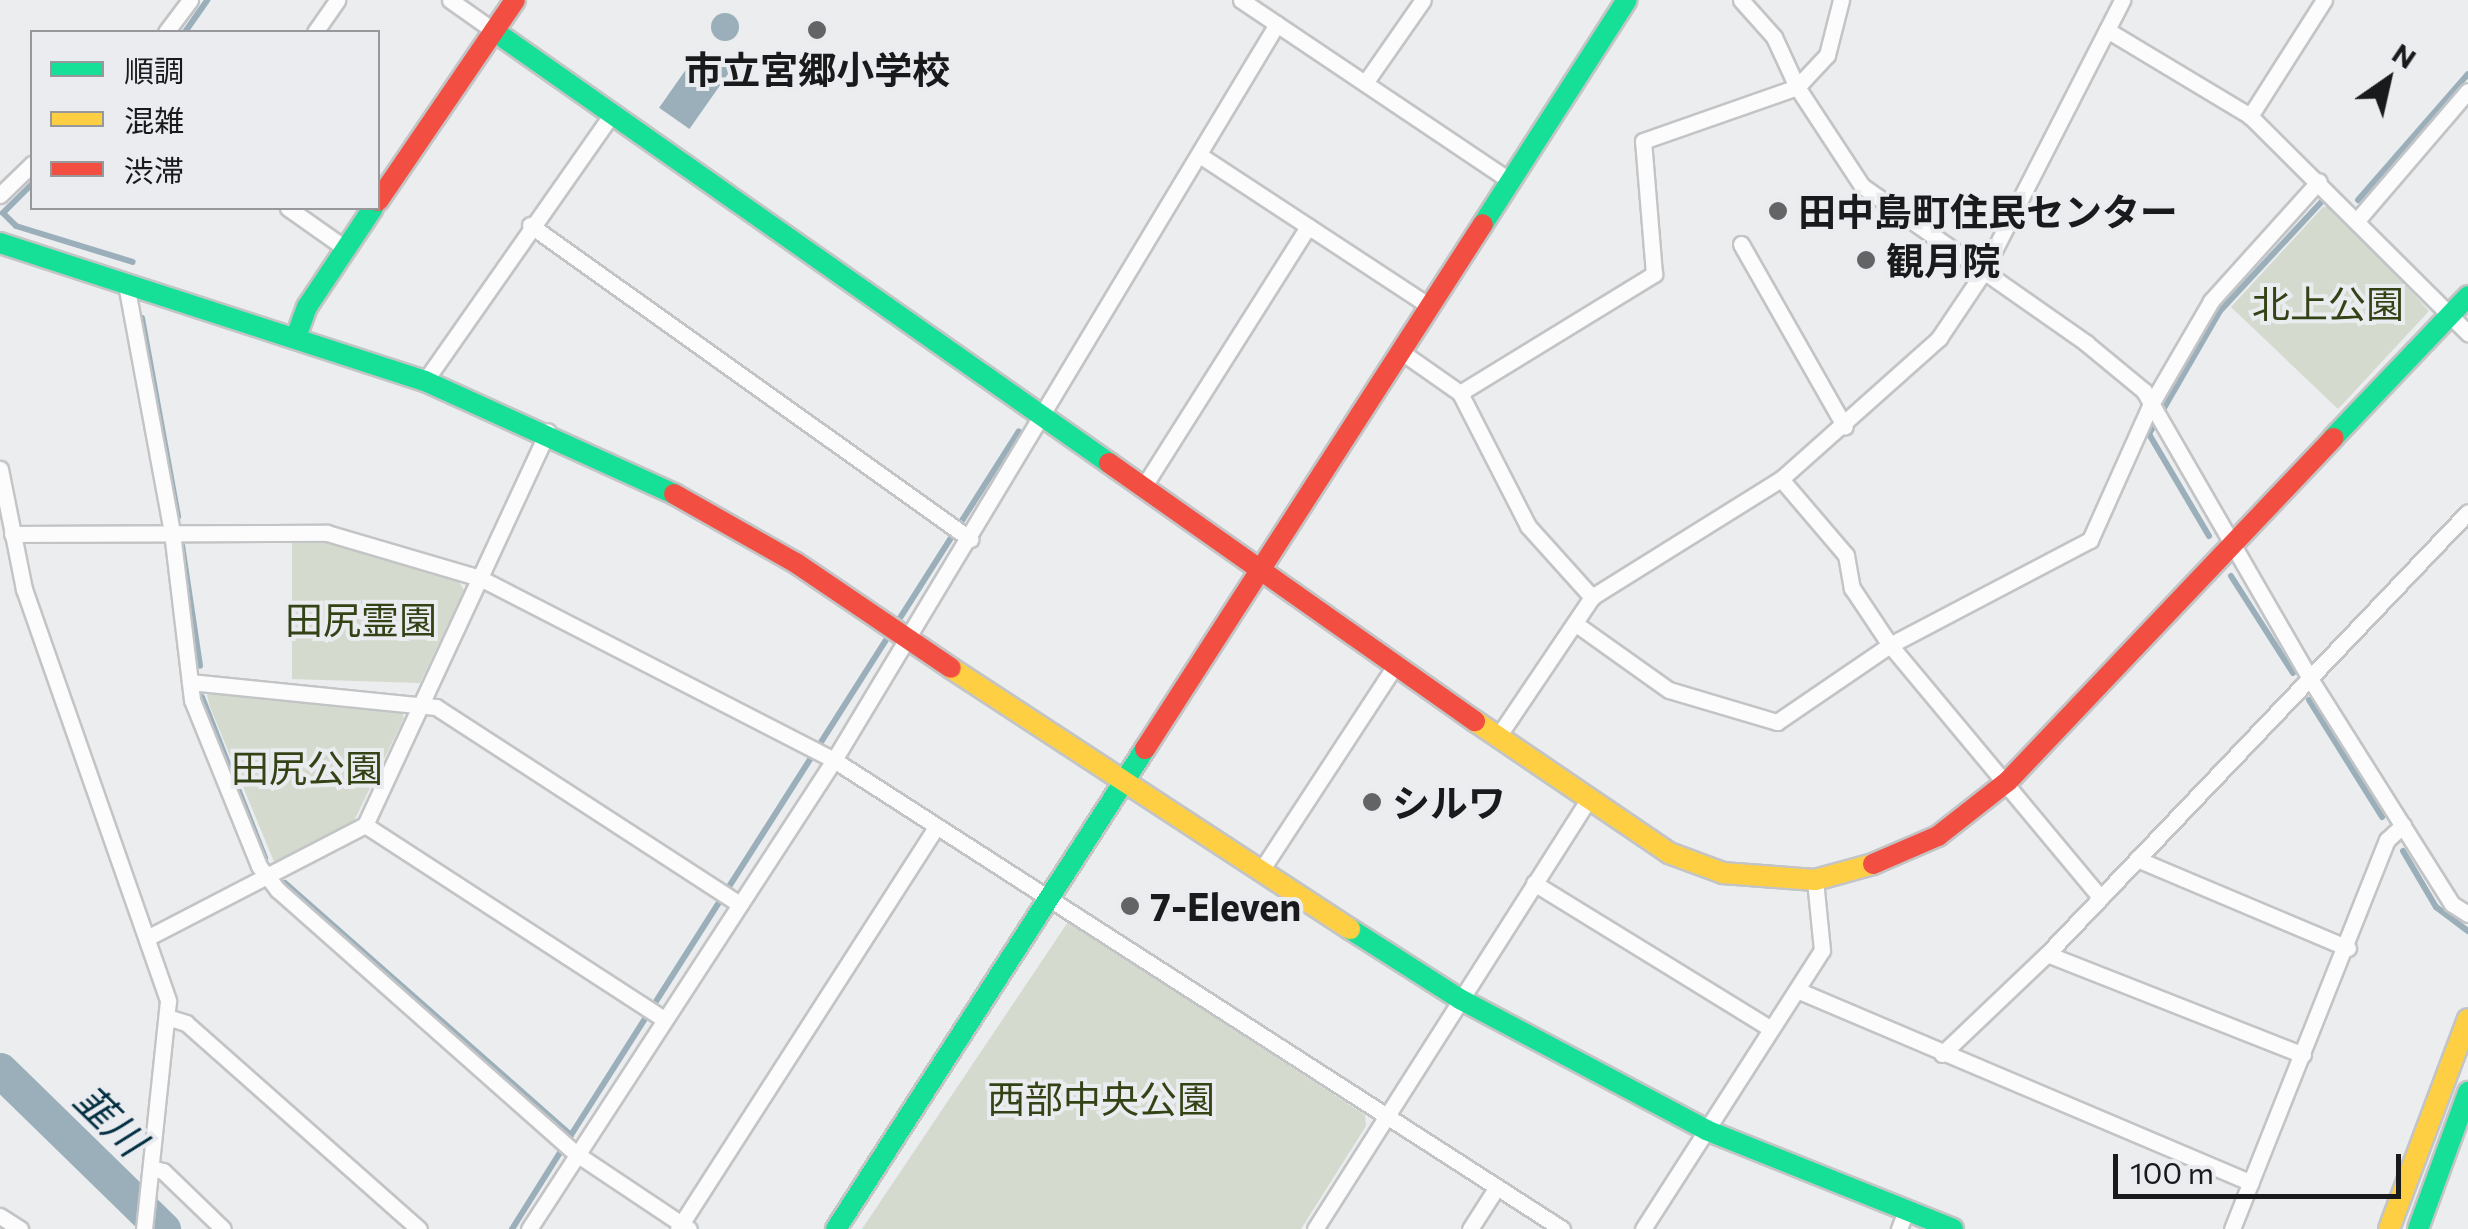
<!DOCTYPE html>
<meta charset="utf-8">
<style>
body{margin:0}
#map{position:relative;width:2468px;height:1229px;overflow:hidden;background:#ebedef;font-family:Commissioner,"Noto Sans JP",sans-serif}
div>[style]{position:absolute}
.green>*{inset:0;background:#d4dacd}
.water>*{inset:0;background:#9aafba;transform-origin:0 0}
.round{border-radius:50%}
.stream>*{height:6px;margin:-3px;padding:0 3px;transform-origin:3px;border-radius:3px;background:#9aafba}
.river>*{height:35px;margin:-17.5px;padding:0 17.5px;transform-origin:17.5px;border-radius:17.5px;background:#9aafba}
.roads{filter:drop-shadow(2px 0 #c3c4c6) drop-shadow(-2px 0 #c3c4c6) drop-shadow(0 2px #c3c4c6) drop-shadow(0 -2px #c3c4c6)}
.street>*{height:15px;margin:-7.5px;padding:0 7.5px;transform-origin:7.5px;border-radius:7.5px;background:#fcfcfd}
.fast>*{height:20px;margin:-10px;padding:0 10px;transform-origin:10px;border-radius:10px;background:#16e098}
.slow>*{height:20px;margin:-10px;padding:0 10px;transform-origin:10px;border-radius:10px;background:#ffcf43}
.jam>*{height:20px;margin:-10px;padding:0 10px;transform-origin:10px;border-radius:10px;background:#f24e42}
.dots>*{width:28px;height:28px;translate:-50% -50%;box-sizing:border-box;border:5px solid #eaecf0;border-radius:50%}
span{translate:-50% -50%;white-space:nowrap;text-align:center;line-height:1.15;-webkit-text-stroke:8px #eaecf0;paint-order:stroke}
.poi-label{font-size:38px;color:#191a1b;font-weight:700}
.left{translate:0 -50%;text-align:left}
.park-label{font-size:38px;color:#344316}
.water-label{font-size:40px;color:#022e41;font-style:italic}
.legend{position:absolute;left:30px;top:30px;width:350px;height:180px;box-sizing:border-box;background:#eaecf0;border:2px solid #96989b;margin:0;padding:12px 18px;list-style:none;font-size:30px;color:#191a1b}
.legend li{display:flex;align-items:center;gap:20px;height:50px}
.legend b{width:50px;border:2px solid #96989b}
.north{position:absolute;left:2338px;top:30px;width:100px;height:100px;-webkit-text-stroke:8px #eaecf0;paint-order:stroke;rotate:34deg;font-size:28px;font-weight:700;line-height:40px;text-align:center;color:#191a1b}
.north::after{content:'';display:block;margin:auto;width:35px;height:45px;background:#191a1b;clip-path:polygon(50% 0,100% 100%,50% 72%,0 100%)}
.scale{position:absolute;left:2113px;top:1154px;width:288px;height:45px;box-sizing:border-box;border:5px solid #191a1b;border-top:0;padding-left:12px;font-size:30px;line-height:35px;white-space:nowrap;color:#191a1b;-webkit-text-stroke:8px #eaecf0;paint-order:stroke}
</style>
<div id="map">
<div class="green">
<i style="clip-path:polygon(2334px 206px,2429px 311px,2338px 409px,2231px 307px,2323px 207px)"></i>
<i style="clip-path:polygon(292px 540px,324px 540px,459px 582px,464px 590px,420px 683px,292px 679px)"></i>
<i style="clip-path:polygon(213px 691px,400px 707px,404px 718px,353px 823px,275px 864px,210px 707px,207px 695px)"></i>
<i style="clip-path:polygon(1068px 922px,1365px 1115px,1366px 1126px,1301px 1229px,862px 1229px)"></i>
</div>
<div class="water">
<i class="round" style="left:711px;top:13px;width:28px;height:28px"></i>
<i style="left:701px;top:48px;width:37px;height:73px;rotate:35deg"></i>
</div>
<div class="stream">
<i style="left:185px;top:32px;width:39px;rotate:-55deg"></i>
<i style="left:32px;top:184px;width:41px;rotate:135deg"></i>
<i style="left:3px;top:213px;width:18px;rotate:45deg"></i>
<i style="left:16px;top:226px;width:122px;rotate:17.1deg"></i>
<i style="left:2358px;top:200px;width:167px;rotate:-48.9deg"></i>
<i style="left:142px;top:318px;width:202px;rotate:79.7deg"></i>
<i style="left:2209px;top:536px;width:118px;rotate:-120.5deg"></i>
<i style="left:2149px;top:434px;width:142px;rotate:-60deg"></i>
<i style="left:2220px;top:311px;width:153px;rotate:-47.1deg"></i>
<i style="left:182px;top:545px;width:122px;rotate:81.5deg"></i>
<i style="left:2231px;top:576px;width:115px;rotate:57.4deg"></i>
<i style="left:202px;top:697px;width:173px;rotate:68.6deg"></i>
<i style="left:2309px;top:700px;width:138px;rotate:58deg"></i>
<i style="left:2403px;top:851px;width:65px;rotate:59.5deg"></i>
<i style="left:2436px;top:907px;width:40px;rotate:37deg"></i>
<i style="left:285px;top:883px;width:381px;rotate:41.4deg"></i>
<i style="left:571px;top:1135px;width:111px;rotate:122.1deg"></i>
<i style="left:571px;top:1135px;width:834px;rotate:-57.53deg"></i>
</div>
<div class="river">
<i style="left:0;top:1070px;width:228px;rotate:44.3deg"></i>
</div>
<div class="roads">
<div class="street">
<i style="left:450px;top:0;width:54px;rotate:35.2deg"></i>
<i style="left:1241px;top:0;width:324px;rotate:33.9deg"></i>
<i style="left:1741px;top:0;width:50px;rotate:48.3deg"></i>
<i style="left:1774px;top:37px;width:55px;rotate:65.3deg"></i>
<i style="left:1797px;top:87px;width:118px;rotate:56.7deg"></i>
<i style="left:1862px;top:186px;width:274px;rotate:35deg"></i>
<i style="left:2086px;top:343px;width:75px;rotate:39.6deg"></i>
<i style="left:2144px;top:391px;width:330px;rotate:60deg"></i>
<i style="left:2309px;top:677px;width:268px;rotate:57.8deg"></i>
<i style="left:2452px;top:904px;width:19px;rotate:32deg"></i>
<i style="left:2324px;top:0;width:138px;rotate:122.5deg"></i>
<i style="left:2250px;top:116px;width:308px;rotate:44.9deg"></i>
<i style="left:2107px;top:30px;width:167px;rotate:31deg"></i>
<i style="left:166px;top:32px;width:40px;rotate:-53deg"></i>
<i style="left:315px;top:32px;width:39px;rotate:-55deg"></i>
<i style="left:1365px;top:83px;width:101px;rotate:-55.1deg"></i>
<i style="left:1201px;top:156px;width:275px;rotate:33.3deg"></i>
<i style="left:0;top:195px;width:45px;rotate:-44.1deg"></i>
<i style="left:288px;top:208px;width:70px;rotate:35.1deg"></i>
<i style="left:2359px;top:218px;width:167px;rotate:-49.4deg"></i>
<i style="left:530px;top:225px;width:541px;rotate:35.51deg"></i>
<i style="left:1741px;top:244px;width:210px;rotate:60.4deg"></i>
<i style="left:126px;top:284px;width:252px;rotate:79.5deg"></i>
<i style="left:172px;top:532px;width:169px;rotate:83.2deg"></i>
<i style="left:192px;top:700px;width:179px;rotate:68deg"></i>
<i style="left:259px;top:866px;width:31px;rotate:52deg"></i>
<i style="left:278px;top:890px;width:400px;rotate:41.5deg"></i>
<i style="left:578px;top:1155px;width:133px;rotate:33.7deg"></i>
<i style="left:1400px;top:351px;width:73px;rotate:35deg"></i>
<i style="left:1460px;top:393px;width:149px;rotate:62.9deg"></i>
<i style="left:1528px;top:526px;width:96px;rotate:48deg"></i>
<i style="left:425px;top:381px;width:326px;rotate:-55deg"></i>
<i style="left:1460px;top:393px;width:228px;rotate:-31.5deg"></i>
<i style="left:1654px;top:274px;width:133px;rotate:-94.7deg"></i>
<i style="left:1643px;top:141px;width:163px;rotate:-19.3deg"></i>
<i style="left:1797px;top:87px;width:44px;rotate:-46.8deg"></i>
<i style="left:1827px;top:55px;width:57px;rotate:-75.7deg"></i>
<i style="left:0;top:469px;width:122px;rotate:78.7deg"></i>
<i style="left:24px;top:589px;width:436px;rotate:70.7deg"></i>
<i style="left:168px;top:1001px;width:229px;rotate:96deg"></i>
<i style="left:1781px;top:479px;width:100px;rotate:49.5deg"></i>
<i style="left:1846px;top:555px;width:34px;rotate:80deg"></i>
<i style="left:1852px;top:588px;width:69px;rotate:56.3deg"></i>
<i style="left:1890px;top:645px;width:329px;rotate:50.2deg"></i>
<i style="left:1144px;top:486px;width:307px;rotate:-57.7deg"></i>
<i style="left:12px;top:534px;width:315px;rotate:-0.2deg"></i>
<i style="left:327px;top:533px;width:159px;rotate:16.4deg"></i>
<i style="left:480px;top:578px;width:398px;rotate:27.2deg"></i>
<i style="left:834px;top:760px;width:866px;rotate:32.79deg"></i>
<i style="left:1576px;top:624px;width:114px;rotate:35.4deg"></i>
<i style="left:1669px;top:690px;width:113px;rotate:16.5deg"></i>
<i style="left:1777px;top:722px;width:137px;rotate:-34.3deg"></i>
<i style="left:1890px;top:645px;width:226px;rotate:-27.7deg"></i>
<i style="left:2090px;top:540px;width:147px;rotate:-65.9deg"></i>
<i style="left:2150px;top:406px;width:121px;rotate:-59.8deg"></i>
<i style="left:2211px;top:301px;width:161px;rotate:-48deg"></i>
<i style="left:190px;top:682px;width:247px;rotate:5.8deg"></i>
<i style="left:436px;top:707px;width:361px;rotate:33deg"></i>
<i style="left:1497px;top:738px;width:170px;rotate:-56deg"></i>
<i style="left:1592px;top:597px;width:223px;rotate:-32deg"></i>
<i style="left:1781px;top:479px;width:212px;rotate:-41.7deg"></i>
<i style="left:1939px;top:338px;width:77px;rotate:-56.1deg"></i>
<i style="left:1982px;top:274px;width:308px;rotate:-62.9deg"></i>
<i style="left:365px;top:825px;width:356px;rotate:33deg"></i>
<i style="left:2137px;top:859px;width:229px;rotate:22.9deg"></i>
<i style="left:1260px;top:872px;width:246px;rotate:-56.8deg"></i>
<i style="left:1534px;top:883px;width:277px;rotate:31.6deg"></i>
<i style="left:149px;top:937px;width:243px;rotate:-27.4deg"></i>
<i style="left:365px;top:825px;width:434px;rotate:-65.1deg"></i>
<i style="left:2047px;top:954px;width:275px;rotate:21.5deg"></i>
<i style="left:1797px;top:990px;width:493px;rotate:23deg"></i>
<i style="left:170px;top:1018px;width:17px;rotate:17deg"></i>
<i style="left:186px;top:1023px;width:311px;rotate:41.5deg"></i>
<i style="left:1942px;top:1054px;width:145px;rotate:-43.6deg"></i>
<i style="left:2047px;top:954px;width:610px;rotate:-46.39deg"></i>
<i style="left:151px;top:1168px;width:12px;rotate:14deg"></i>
<i style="left:163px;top:1171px;width:83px;rotate:44deg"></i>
<i style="left:0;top:1216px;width:24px;rotate:33deg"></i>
<i style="left:529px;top:1229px;width:559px;rotate:-56.96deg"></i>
<i style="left:834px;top:760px;width:859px;rotate:-58.96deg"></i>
<i style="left:678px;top:1229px;width:476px;rotate:-57.3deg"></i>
<i style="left:1315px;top:1229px;width:508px;rotate:-57.53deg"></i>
<i style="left:1470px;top:1229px;width:50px;rotate:-57.3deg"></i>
<i style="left:1643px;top:1229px;width:331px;rotate:-57.3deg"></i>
<i style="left:1822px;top:950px;width:70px;rotate:-95.7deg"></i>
<i style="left:1899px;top:1229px;width:19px;rotate:-69deg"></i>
<i style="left:2232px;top:1229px;width:419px;rotate:-68.3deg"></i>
<i style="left:2387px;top:840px;width:22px;rotate:-43deg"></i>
</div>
<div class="fast">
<i style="left:494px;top:31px;width:752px;rotate:35.09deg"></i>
<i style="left:1483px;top:224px;width:266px;rotate:-57.3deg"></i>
<i style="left:0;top:243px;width:447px;rotate:18deg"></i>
<i style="left:425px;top:381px;width:273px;rotate:24.4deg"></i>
<i style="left:296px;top:337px;width:32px;rotate:-70deg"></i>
<i style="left:307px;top:307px;width:119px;rotate:-56.3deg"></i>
<i style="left:2333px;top:438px;width:196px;rotate:-46.4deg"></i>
<i style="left:1350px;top:929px;width:130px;rotate:32.5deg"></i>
<i style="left:1460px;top:999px;width:279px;rotate:28deg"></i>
<i style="left:1706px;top:1130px;width:266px;rotate:21.8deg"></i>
<i style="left:836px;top:1229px;width:571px;rotate:-57.23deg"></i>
<i style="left:2418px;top:1229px;width:146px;rotate:-69.9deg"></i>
</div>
<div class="slow">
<i style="left:951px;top:668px;width:477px;rotate:33.2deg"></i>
<i style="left:1475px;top:721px;width:235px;rotate:34.2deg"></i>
<i style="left:1669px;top:853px;width:58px;rotate:20.3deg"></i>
<i style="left:1723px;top:873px;width:92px;rotate:4.4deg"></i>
<i style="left:1815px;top:880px;width:60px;rotate:-15.4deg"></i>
<i style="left:2389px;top:1229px;width:224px;rotate:-69.4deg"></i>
</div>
<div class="jam">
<i style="left:378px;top:201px;width:243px;rotate:-55.7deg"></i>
<i style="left:1109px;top:463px;width:448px;rotate:35.2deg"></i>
<i style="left:674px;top:494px;width:140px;rotate:29.5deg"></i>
<i style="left:796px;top:563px;width:187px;rotate:34.1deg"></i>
<i style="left:1145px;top:749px;width:624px;rotate:-57.23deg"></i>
<i style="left:1873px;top:864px;width:71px;rotate:-23.3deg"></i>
<i style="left:1938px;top:836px;width:89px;rotate:-38.2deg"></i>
<i style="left:2008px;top:781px;width:473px;rotate:-46.5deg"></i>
</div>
</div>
<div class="dots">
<i style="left:817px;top:30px;background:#626465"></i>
<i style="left:1778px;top:211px;background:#626465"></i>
<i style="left:1866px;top:260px;background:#626465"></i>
<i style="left:1372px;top:802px;background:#626465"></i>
<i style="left:1130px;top:906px;background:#626465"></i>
</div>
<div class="poi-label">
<span style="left:817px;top:69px">市立宮郷小学校</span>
<span class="left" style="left:1798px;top:211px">田中島町住民センター</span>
<span class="left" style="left:1886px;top:260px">観月院</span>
<span class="left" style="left:1392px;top:802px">シルワ</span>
<span class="left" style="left:1150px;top:906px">7-Eleven</span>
</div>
<div class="park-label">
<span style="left:2328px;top:303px">北上公園</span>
<span style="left:361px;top:619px">田尻霊園</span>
<span style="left:307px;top:767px">田尻公園</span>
<span style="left:1101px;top:1098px">西部中央公園</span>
</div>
<div class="water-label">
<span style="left:111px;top:1119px;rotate:44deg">韮川</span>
</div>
<ul class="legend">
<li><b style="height:12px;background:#16e098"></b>順調</li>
<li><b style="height:12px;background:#ffcf43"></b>混雑</li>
<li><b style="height:12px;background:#f24e42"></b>渋滞</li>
</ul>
<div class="north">N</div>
<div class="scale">100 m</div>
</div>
